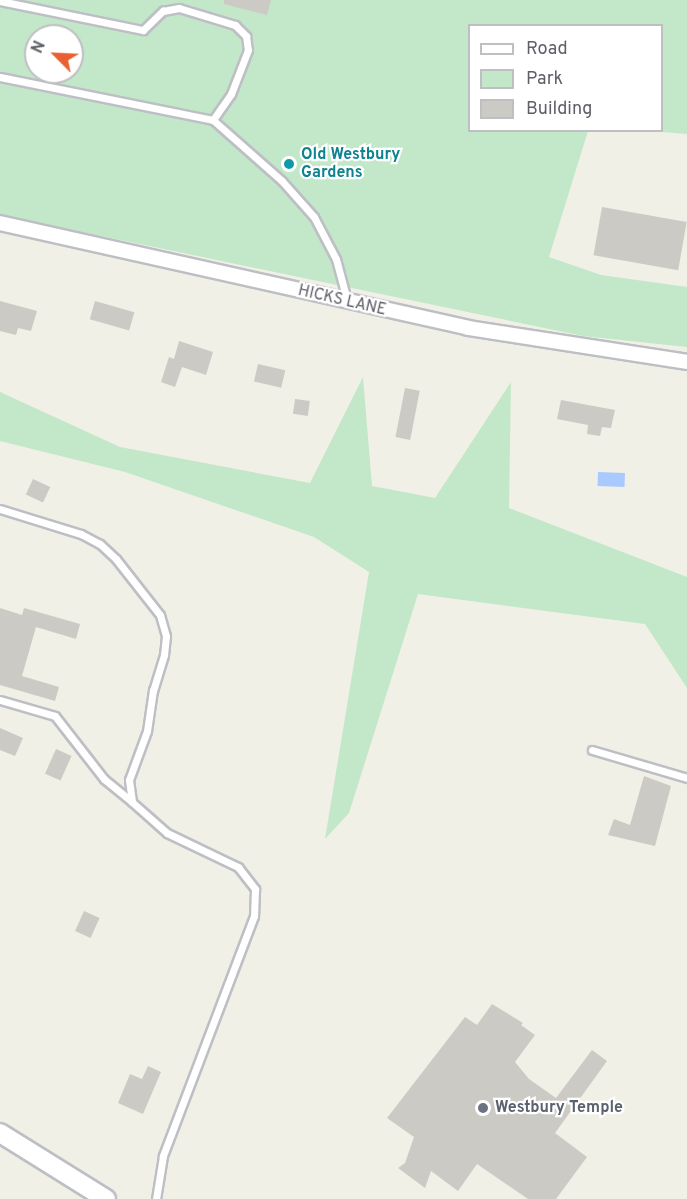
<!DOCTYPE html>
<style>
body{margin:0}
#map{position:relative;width:687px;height:1199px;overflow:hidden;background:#f0f0e6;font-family:Overpass,sans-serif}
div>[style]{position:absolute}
.green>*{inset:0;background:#c3e7c9}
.water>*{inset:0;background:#a8caff;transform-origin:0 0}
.building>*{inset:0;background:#cccac4;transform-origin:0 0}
.roads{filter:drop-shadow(2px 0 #bebfc5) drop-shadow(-2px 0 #bebfc5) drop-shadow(0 2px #bebfc5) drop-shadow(0 -2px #bebfc5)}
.lane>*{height:7px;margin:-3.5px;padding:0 3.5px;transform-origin:3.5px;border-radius:3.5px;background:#fff}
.street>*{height:14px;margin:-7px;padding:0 7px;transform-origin:7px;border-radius:7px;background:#fff}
.secondary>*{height:18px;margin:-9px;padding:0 9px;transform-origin:9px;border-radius:9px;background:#fff}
.dots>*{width:16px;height:16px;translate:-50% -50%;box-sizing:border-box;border:3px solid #fff;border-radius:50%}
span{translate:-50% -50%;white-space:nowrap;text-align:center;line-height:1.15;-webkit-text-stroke:4.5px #fff;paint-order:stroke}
.culture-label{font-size:16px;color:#0d838f;font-weight:700}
.left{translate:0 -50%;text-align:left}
.street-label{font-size:16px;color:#5e6067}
.worship-label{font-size:16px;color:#5b616d;font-weight:700}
.legend{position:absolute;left:468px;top:24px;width:195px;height:108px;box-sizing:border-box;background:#fff;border:2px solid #bfbfc2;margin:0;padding:8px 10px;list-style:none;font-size:18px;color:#5e6067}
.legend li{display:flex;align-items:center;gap:12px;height:30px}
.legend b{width:30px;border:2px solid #bfbfc2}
.north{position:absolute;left:24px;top:24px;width:60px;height:60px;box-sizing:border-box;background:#fff;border:2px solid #bfbfc2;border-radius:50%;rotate:294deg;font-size:16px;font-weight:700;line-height:24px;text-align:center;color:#5e6067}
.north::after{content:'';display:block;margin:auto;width:21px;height:27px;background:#e96033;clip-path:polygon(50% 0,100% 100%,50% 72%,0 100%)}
</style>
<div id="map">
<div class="green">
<i style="clip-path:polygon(evenodd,0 0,687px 0,687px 134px,649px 131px,662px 130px,662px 26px,470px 26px,470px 130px,588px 131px,549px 257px,601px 275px,687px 287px,687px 347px,583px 336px,0 215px,0 0,36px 36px,72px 36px,72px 72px,36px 72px,36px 36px)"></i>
<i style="clip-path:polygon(363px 377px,372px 486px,435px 498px,511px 382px,509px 508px,687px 577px,687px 688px,645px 624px,418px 594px,349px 813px,325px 839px,369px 572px,314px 537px,125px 472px,0 441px,0 392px,120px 447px,310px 483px)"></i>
</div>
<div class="water">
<i style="left:598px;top:472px;width:27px;height:14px;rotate:2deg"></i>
</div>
<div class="building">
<i style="clip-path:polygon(224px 0,271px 0,267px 15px,224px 4px)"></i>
<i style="left:602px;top:207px;width:86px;height:49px;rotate:10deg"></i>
<i style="clip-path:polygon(0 301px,37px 311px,31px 331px,18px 328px,16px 335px,0 331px)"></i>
<i style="left:95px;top:301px;width:41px;height:19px;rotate:16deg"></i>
<i style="clip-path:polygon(179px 341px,213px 352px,206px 375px,182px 367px,175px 387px,161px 382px,169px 357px,174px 359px)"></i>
<i style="left:258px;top:364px;width:28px;height:18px;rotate:13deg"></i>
<i style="left:405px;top:388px;width:15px;height:50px;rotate:11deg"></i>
<i style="left:295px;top:399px;width:15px;height:15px;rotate:8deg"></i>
<i style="clip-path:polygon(561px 400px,615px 410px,611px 428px,602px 427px,600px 436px,587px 434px,588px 425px,557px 419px)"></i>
<i style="left:33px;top:479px;width:19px;height:17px;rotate:25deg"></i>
<i style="clip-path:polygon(0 608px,22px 615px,24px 608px,80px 624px,76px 639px,36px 627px,22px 676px,59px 687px,55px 701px,0 685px)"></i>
<i style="clip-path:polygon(0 728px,23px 738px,15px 756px,0 750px)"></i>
<i style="left:56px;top:749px;width:17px;height:27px;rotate:24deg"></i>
<i style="clip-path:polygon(644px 776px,671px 786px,655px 846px,608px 835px,614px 819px,630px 825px)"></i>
<i style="left:84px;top:911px;width:17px;height:22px;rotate:24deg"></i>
<i style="clip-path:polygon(492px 1004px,523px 1023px,521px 1025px,535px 1035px,515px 1062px,529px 1079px,556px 1098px,592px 1050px,607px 1061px,555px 1133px,587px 1157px,556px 1199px,528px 1199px,477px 1164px,458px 1191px,431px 1171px,425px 1188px,398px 1168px,405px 1163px,414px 1137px,387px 1118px,465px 1017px,477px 1025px)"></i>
<i style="clip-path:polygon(148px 1066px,161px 1072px,143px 1114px,118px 1103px,130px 1074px,142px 1079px)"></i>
</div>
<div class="roads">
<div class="lane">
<i style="left:0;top:1px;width:146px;rotate:11.5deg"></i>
<i style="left:143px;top:30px;width:28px;rotate:-44deg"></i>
<i style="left:163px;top:11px;width:16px;rotate:-11deg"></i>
<i style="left:179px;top:8px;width:59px;rotate:16.9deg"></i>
<i style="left:235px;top:25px;width:16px;rotate:45deg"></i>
<i style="left:246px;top:36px;width:14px;rotate:82deg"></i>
<i style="left:248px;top:50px;width:47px;rotate:111.1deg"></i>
<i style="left:231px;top:94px;width:32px;rotate:125deg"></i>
<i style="left:0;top:77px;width:217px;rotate:11.4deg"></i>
<i style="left:213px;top:120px;width:92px;rotate:41.5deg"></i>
<i style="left:282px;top:181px;width:48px;rotate:48.4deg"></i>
<i style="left:314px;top:217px;width:47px;rotate:62.4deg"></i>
<i style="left:336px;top:259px;width:42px;rotate:75deg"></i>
<i style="left:0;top:509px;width:85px;rotate:17.2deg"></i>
<i style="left:81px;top:534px;width:21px;rotate:28deg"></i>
<i style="left:100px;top:544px;width:22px;rotate:43deg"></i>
<i style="left:116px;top:559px;width:71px;rotate:51.8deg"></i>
<i style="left:160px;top:615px;width:22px;rotate:74deg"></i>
<i style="left:166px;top:636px;width:19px;rotate:96deg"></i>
<i style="left:164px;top:655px;width:37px;rotate:107deg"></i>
<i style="left:153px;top:690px;width:41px;rotate:98.3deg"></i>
<i style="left:147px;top:731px;width:52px;rotate:110.2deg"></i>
<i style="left:129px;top:780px;width:22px;rotate:82deg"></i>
<i style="left:132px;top:802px;width:47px;rotate:41.5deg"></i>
<i style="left:167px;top:833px;width:79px;rotate:25.6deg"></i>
<i style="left:238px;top:867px;width:28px;rotate:52deg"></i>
<i style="left:255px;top:889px;width:27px;rotate:92deg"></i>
<i style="left:254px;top:916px;width:257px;rotate:110.8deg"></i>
<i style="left:163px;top:1156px;width:44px;rotate:99.2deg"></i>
<i style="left:0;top:700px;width:57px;rotate:16.2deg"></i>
<i style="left:55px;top:716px;width:80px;rotate:52.1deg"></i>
<i style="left:104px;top:779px;width:36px;rotate:39deg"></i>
<i style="left:592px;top:750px;width:99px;rotate:16.4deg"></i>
</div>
<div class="street">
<i style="left:0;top:223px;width:480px;rotate:12.6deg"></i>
<i style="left:468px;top:328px;width:222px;rotate:8.8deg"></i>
</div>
<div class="secondary">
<i style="left:0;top:1133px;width:125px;rotate:31.9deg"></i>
</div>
</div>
<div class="dots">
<i style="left:289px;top:164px;background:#0f9aa8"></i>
<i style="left:483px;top:1108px;background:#6b7280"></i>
</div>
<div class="culture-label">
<span class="left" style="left:301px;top:164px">Old Westbury<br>Gardens</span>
</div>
<div class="street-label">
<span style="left:342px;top:301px;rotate:13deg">HICKS LANE</span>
</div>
<div class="worship-label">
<span class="left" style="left:495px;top:1108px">Westbury Temple</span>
</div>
<ul class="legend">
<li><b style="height:8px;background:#fff"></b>Road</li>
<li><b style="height:16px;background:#c3e7c9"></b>Park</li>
<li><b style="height:16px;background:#cccac4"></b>Building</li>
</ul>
<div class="north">N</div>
</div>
